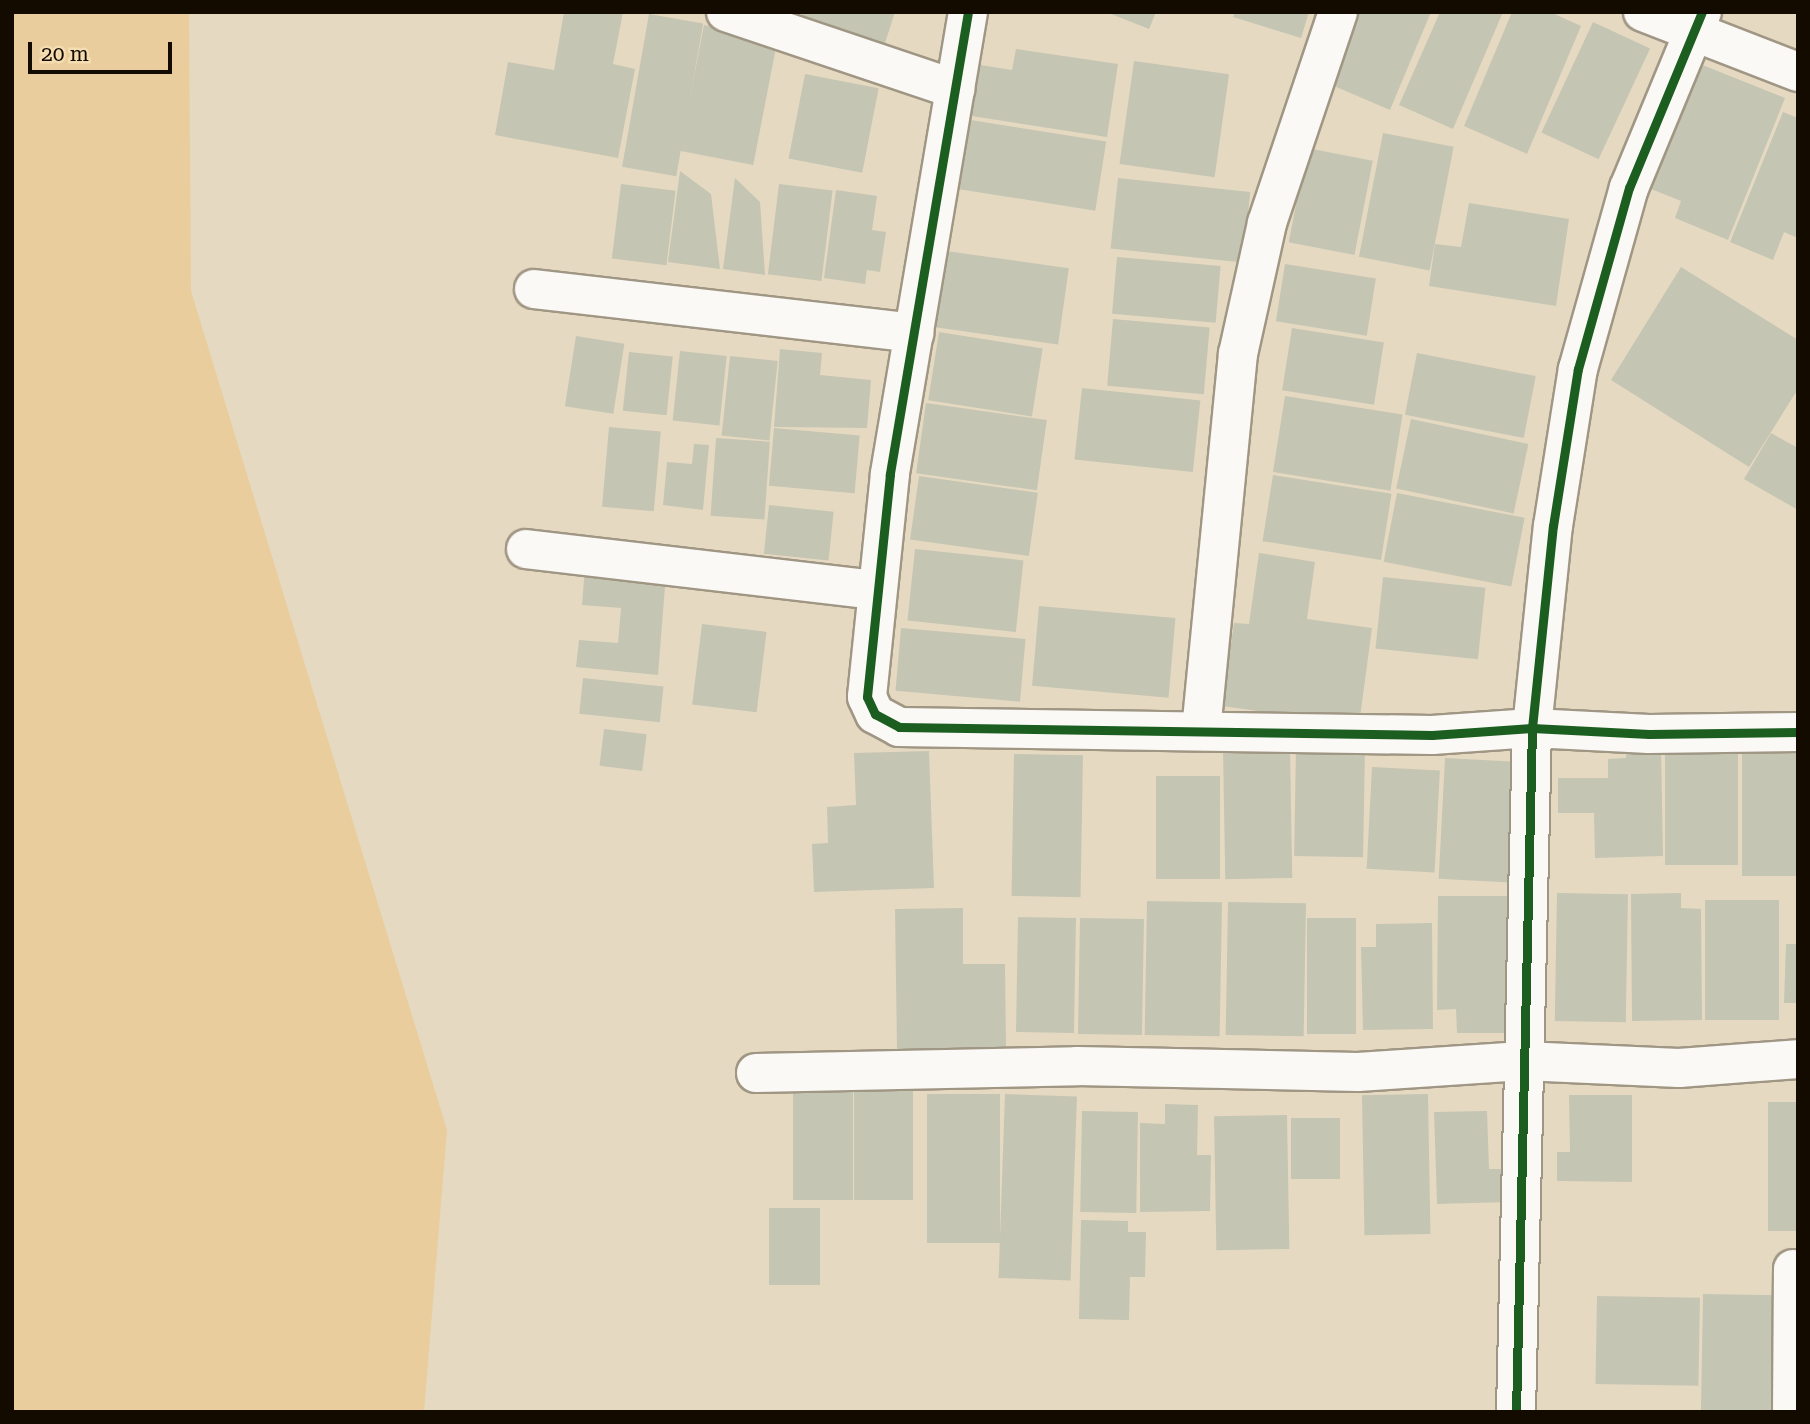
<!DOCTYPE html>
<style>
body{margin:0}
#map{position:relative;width:1810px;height:1424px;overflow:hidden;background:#e6d9c1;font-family:"Roboto Serif",serif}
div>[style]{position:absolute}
.green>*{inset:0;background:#e9cd9c}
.building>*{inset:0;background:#c5c5b3;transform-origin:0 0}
.roads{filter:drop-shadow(2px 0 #a09684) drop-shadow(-2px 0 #a09684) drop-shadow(0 2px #a09684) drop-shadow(0 -2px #a09684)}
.minor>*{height:38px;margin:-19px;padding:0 19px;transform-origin:19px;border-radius:19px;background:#fbf9f6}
.cycleway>*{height:9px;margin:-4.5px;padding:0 4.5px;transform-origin:4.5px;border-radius:4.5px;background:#1b5e20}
span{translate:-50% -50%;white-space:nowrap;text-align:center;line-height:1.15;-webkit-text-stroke:5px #f5ddb2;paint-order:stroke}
.frame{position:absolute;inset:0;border:14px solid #130a00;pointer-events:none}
.scale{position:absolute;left:28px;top:42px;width:144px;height:32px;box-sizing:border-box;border:4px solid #130a00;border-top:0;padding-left:9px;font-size:21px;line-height:24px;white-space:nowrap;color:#130a00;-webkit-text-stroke:5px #f5ddb2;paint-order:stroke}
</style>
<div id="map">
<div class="green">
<i style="clip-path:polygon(12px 12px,189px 12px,191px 291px,447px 1130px,424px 1412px,12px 1412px)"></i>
</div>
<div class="building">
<i style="clip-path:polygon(564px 12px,623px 12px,613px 64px,635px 69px,618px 158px,495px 135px,508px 62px,554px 70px)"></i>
<i style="clip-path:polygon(803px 12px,895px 12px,884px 46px,801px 19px)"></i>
<i style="clip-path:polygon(1106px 12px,1156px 12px,1149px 29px)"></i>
<i style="clip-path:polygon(1235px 12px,1309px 12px,1301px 38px,1233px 17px)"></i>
<i style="clip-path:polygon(1357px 12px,1431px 12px,1390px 110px,1327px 83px)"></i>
<i style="clip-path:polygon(1440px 12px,1503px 12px,1453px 129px,1399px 105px)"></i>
<i style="clip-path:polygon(1512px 12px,1550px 12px,1581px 26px,1527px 154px,1464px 126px)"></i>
<i style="left:649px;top:14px;width:55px;height:155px;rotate:10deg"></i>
<i style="left:1593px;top:22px;width:63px;height:122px;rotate:25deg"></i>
<i style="left:704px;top:25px;width:75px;height:128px;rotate:11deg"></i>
<i style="clip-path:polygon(1016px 49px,1118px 64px,1107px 137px,965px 115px,974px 64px,1012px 70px)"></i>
<i style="left:1134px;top:61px;width:96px;height:104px;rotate:8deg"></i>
<i style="clip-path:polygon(1700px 64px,1785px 98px,1728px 240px,1675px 218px,1681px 201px,1651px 189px)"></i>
<i style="left:805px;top:74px;width:75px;height:86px;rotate:11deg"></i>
<i style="clip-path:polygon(1783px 112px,1798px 118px,1798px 238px,1784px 232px,1773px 260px,1730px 242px)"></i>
<i style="left:964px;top:119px;width:144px;height:70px;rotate:9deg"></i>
<i style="left:1383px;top:133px;width:72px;height:126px;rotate:11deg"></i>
<i style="left:1307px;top:148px;width:67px;height:96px;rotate:11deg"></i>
<i style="clip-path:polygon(680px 171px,711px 194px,720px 269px,668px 262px)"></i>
<i style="clip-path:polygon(735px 178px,760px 202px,765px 275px,723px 269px)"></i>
<i style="left:1118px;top:178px;width:133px;height:71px;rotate:6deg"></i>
<i style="left:621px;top:184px;width:55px;height:75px;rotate:7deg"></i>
<i style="left:779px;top:184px;width:54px;height:91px;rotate:7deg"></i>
<i style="clip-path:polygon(836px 190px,877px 196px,872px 230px,886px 232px,880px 272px,867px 270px,865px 284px,824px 278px)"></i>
<i style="clip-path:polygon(1469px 203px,1569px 219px,1556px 306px,1429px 286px,1435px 244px,1461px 247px)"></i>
<i style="left:946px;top:251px;width:124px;height:77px;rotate:8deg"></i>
<i style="left:1117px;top:257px;width:104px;height:57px;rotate:5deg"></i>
<i style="left:1285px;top:264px;width:92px;height:58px;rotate:9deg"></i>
<i style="clip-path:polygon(1681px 267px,1798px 340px,1798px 389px,1749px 467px,1611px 380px)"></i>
<i style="left:1113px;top:319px;width:97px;height:67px;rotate:5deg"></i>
<i style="left:1292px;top:328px;width:93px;height:63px;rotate:9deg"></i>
<i style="left:939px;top:332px;width:105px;height:69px;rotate:9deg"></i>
<i style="left:576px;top:336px;width:49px;height:71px;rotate:9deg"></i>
<i style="clip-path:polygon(780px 349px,822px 353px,820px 375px,871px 380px,867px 428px,774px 427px)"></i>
<i style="left:680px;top:351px;width:47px;height:70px;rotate:6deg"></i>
<i style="left:629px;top:352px;width:44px;height:59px;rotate:6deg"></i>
<i style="left:1417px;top:353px;width:121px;height:63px;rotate:11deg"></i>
<i style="left:730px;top:356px;width:48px;height:80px;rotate:6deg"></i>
<i style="left:1082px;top:388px;width:119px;height:72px;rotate:6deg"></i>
<i style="left:1285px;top:396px;width:119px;height:77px;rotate:9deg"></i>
<i style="left:926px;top:403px;width:122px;height:71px;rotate:8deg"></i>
<i style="left:1411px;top:419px;width:120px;height:71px;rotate:12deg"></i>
<i style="left:609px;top:427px;width:52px;height:80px;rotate:5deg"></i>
<i style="left:774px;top:428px;width:86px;height:58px;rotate:5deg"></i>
<i style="clip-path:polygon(1771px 433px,1798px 448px,1798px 510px,1744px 479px)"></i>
<i style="left:716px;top:438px;width:54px;height:78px;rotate:4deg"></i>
<i style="clip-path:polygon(694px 444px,709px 445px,703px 510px,663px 505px,667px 462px,692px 464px)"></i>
<i style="left:1273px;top:475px;width:120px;height:67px;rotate:9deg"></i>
<i style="left:919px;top:476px;width:120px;height:64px;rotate:8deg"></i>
<i style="left:1397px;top:493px;width:130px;height:70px;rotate:11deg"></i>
<i style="left:769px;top:505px;width:65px;height:49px;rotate:6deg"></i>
<i style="left:915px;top:549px;width:109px;height:72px;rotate:6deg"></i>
<i style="clip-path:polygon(1259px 553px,1315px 562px,1307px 619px,1372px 628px,1359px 725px,1222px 706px,1234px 623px,1249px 624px)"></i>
<i style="clip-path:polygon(585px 567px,666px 574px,658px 675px,576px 667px,579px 640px,618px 643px,621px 608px,582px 605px)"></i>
<i style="left:1383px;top:577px;width:103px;height:72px;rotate:6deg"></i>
<i style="left:1039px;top:606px;width:137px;height:80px;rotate:5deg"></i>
<i style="left:702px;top:624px;width:65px;height:81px;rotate:7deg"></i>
<i style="left:901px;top:628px;width:125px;height:63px;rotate:5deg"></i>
<i style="left:583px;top:678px;width:81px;height:36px;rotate:6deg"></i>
<i style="left:604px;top:729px;width:43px;height:37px;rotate:7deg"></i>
<i style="left:1798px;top:741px;width:135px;height:56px;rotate:90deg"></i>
<i style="left:1665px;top:745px;width:73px;height:120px"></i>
<i style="left:1296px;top:747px;width:69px;height:109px;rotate:1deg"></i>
<i style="clip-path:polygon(1661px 747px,1663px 856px,1595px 858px,1594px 813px,1558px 813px,1558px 778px,1608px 778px,1608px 759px,1626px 758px,1626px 748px)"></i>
<i style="left:1290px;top:748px;width:130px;height:67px;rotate:89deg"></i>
<i style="clip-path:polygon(929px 751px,934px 888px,814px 892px,812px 844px,828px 843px,827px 807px,856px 805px,854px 753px)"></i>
<i style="left:1014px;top:754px;width:69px;height:142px;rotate:1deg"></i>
<i style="left:1445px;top:758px;width:71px;height:121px;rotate:3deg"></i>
<i style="left:1372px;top:767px;width:68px;height:102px;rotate:3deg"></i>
<i style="left:1156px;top:776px;width:64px;height:103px"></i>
<i style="left:1557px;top:893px;width:71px;height:128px;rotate:1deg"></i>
<i style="clip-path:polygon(1681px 893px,1681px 908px,1701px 909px,1702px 1020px,1632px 1021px,1631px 894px)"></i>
<i style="clip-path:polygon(1438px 896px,1515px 896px,1514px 1033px,1457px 1033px,1456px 1009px,1437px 1010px)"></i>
<i style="left:1705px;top:900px;width:74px;height:120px"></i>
<i style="left:1147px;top:901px;width:75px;height:134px;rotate:1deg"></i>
<i style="left:1228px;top:902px;width:78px;height:133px;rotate:1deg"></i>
<i style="clip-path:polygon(963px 908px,963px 964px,1005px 964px,1006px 1049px,897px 1050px,895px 909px)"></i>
<i style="left:1018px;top:917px;width:58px;height:115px;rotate:1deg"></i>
<i style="left:1080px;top:918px;width:64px;height:116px;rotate:1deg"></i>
<i style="left:1307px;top:918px;width:49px;height:116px"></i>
<i style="clip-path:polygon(1432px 923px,1433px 1029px,1363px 1030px,1361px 947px,1376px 947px,1376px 924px)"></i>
<i style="clip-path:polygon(1786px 944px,1798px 944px,1798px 1003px,1784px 1003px)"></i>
<i style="left:854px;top:1087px;width:59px;height:113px"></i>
<i style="left:793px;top:1088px;width:60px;height:112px"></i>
<i style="left:927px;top:1094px;width:73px;height:149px"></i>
<i style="left:1005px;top:1094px;width:72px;height:184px;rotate:2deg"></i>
<i style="left:1428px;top:1094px;width:140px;height:66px;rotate:89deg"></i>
<i style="clip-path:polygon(1569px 1095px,1632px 1095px,1632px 1182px,1557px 1181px,1557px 1152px,1570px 1152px)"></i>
<i style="left:1768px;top:1102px;width:30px;height:129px"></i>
<i style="clip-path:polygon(1165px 1104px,1198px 1105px,1197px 1155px,1211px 1155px,1210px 1211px,1140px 1212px,1140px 1123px,1165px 1124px)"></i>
<i style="left:1082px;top:1111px;width:56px;height:101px;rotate:1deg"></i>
<i style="clip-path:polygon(1487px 1111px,1489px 1169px,1506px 1169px,1507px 1202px,1437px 1204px,1434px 1112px)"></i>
<i style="left:1287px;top:1115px;width:134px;height:73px;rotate:89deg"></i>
<i style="left:1340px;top:1118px;width:61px;height:49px;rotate:90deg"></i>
<i style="left:769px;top:1208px;width:51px;height:77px"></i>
<i style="clip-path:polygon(1081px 1220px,1128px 1221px,1128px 1232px,1146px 1232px,1145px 1277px,1130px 1277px,1129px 1320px,1079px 1319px)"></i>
<i style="left:1703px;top:1294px;width:78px;height:118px;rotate:1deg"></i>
<i style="left:1597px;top:1296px;width:103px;height:88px;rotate:1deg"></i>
</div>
<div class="roads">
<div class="minor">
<i style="left:726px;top:12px;width:242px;rotate:18.6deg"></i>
<i style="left:968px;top:12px;width:469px;rotate:99.6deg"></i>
<i style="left:890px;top:474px;width:224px;rotate:95.9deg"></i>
<i style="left:867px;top:697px;width:19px;rotate:65deg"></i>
<i style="left:875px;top:714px;width:27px;rotate:28deg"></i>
<i style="left:899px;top:727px;width:533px;rotate:0.86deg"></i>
<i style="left:1432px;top:735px;width:100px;rotate:-4deg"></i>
<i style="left:1532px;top:728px;width:117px;rotate:2.9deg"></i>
<i style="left:1649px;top:734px;width:149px;rotate:-0.8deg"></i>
<i style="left:1643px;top:12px;width:166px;rotate:21.2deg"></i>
<i style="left:534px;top:289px;width:383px;rotate:6.6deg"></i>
<i style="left:526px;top:549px;width:353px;rotate:6.7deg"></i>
<i style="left:1201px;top:731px;width:379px;rotate:-84.4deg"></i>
<i style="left:1238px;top:354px;width:134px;rotate:-77.5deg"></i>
<i style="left:1267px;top:223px;width:223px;rotate:-71.4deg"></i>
<i style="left:756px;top:1073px;width:321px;rotate:-1.2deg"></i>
<i style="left:1077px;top:1066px;width:281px;rotate:1.2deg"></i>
<i style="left:1358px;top:1072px;width:165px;rotate:-3.8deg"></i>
<i style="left:1523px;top:1061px;width:156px;rotate:2.6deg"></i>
<i style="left:1679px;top:1068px;width:119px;rotate:-4.3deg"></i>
<i style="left:1516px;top:1412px;width:684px;rotate:-88.66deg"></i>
<i style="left:1532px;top:728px;width:203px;rotate:-84.1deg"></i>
<i style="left:1553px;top:526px;width:159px;rotate:-81deg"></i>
<i style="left:1578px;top:369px;width:188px;rotate:-74.3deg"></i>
<i style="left:1629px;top:188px;width:191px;rotate:-67.5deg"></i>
<i style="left:1792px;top:1412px;width:143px;rotate:-89.6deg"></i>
</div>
</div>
<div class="cycleway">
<i style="left:968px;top:12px;width:469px;rotate:99.6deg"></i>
<i style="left:890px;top:474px;width:224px;rotate:95.9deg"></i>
<i style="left:867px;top:697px;width:19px;rotate:65deg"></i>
<i style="left:875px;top:714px;width:27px;rotate:28deg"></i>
<i style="left:899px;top:727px;width:533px;rotate:0.86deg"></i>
<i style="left:1432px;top:735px;width:100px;rotate:-4deg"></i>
<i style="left:1532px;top:728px;width:117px;rotate:2.9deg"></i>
<i style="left:1649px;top:734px;width:149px;rotate:-0.8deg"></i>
<i style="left:1516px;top:1412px;width:684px;rotate:-88.66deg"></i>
<i style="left:1532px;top:728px;width:203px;rotate:-84.1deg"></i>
<i style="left:1553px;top:526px;width:159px;rotate:-81deg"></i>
<i style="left:1578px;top:369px;width:188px;rotate:-74.3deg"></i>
<i style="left:1629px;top:188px;width:191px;rotate:-67.5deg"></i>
</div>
<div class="frame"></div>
<div class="scale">20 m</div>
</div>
